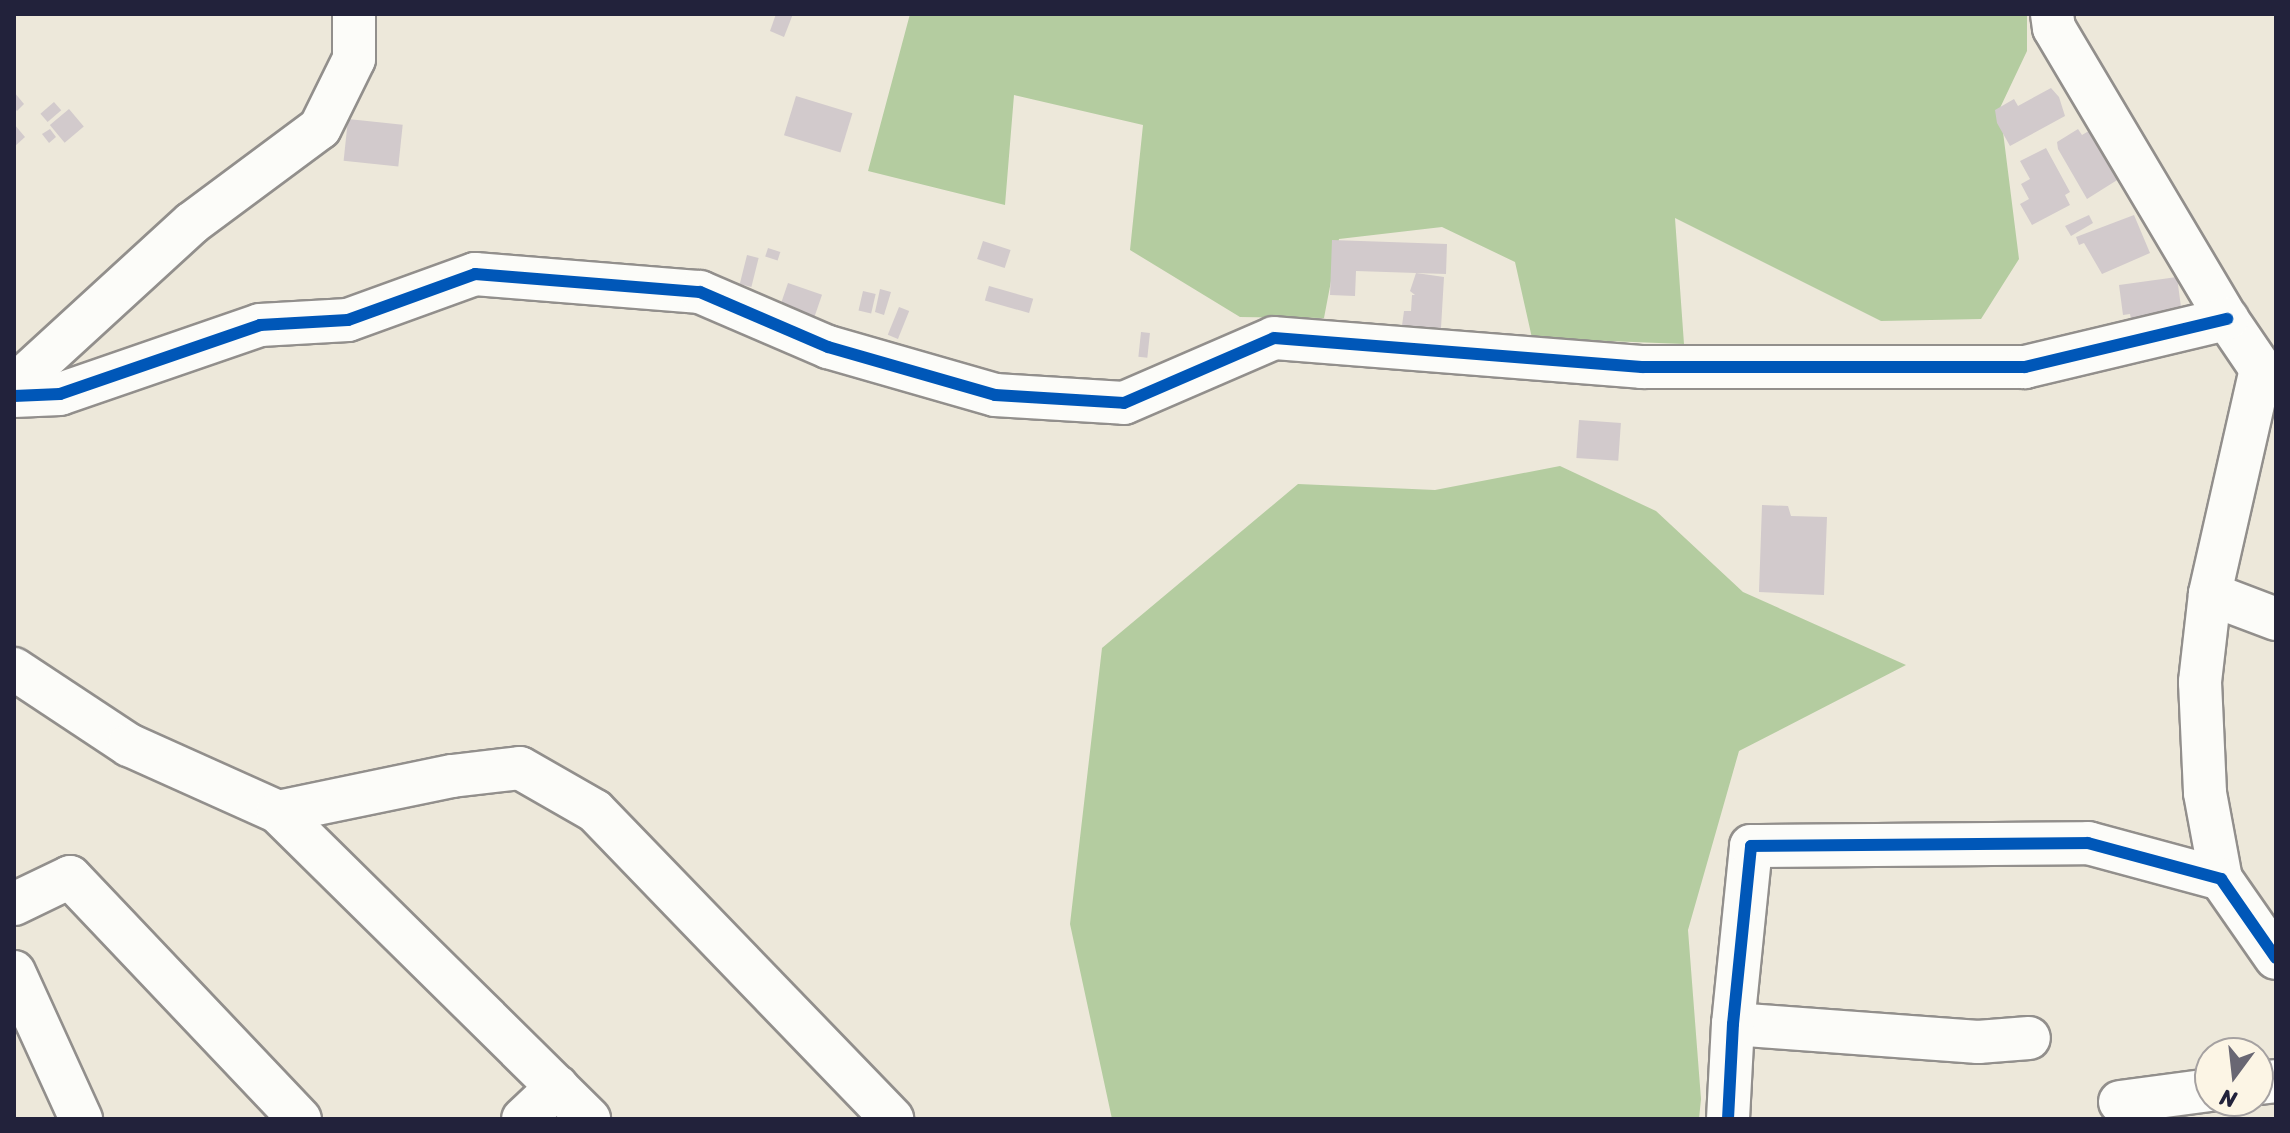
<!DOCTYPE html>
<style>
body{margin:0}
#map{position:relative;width:2290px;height:1133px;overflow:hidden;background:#ede8da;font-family:Sriracha,sans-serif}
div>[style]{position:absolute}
.forest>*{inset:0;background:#b4cca0}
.building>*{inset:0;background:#d2cacc;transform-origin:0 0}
.roads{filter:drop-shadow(2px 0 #928f8c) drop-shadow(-2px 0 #928f8c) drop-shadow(0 2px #928f8c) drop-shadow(0 -2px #928f8c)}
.minor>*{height:42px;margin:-21px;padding:0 21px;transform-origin:21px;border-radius:21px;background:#fcfcf9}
.cycleway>*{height:12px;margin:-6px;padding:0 6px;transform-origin:6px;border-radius:6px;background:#0057b8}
span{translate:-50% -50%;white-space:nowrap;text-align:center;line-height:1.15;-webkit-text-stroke:6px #fcf5e5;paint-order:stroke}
.frame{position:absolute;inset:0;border:16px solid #22223b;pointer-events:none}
.north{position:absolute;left:2194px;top:1037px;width:80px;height:80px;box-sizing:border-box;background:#fcf5e5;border:2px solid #a5a1a1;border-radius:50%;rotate:195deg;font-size:22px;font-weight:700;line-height:32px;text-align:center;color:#22223b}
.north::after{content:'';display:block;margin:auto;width:28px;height:36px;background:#696773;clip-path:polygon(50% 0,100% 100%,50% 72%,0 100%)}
</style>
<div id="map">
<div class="forest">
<i style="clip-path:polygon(910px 14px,2027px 14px,2027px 51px,2000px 108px,2019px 259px,1981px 319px,1881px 321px,1675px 218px,1684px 344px,1532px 338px,1515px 262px,1442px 227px,1339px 239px,1324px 318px,1240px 317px,1130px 250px,1143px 125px,1014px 95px,1005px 205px,868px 171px)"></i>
<i style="clip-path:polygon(1560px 466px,1656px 511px,1743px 592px,1906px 665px,1739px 751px,1688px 930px,1701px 1099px,1699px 1119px,1112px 1119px,1070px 924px,1102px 648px,1298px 484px,1435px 490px)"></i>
</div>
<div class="building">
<i style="clip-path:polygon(776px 14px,793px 14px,784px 37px,770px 31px)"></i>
<i style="clip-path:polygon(2051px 88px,2059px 97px,2065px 116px,2010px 146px,1997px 123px,1995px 110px,2014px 99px,2018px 106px)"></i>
<i style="clip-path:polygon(14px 92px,24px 104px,17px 111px,14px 108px)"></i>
<i style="left:796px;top:96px;width:59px;height:41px;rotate:17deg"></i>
<i style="left:54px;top:102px;width:11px;height:18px;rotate:49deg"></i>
<i style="left:69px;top:109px;width:23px;height:25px;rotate:50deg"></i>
<i style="left:348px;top:119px;width:55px;height:42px;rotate:6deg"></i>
<i style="clip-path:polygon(14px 124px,25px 137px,14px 147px)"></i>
<i style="clip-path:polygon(50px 129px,56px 137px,49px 143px,42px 134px)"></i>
<i style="clip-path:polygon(2078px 129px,2082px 135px,2092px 129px,2122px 177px,2087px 199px,2058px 149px,2057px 142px)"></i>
<i style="clip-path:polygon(2046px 148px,2070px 192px,2065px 195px,2070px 205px,2032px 225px,2020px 204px,2029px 199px,2021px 184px,2030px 179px,2020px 161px)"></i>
<i style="clip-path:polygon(2089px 215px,2093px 223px,2071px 236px,2065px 226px)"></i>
<i style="clip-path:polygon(2134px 215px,2150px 253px,2102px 274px,2084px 243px,2079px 245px,2076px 237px)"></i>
<i style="clip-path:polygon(1332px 240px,1447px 244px,1446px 274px,1356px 271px,1355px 296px,1330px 295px)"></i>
<i style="left:983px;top:241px;width:29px;height:19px;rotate:18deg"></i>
<i style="left:768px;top:248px;width:13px;height:9px;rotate:18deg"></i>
<i style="left:747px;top:255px;width:12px;height:30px;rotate:14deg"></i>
<i style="clip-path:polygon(1416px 273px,1444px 277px,1440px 345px,1400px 340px,1404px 311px,1411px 311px,1412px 295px,1415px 295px,1410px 291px)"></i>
<i style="clip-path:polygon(2177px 277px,2183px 322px,2131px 319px,2130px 314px,2123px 315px,2119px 285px)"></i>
<i style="left:788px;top:283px;width:36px;height:33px;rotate:19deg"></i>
<i style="left:989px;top:286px;width:46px;height:15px;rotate:16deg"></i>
<i style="clip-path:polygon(880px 289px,891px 292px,884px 315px,875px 312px)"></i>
<i style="left:863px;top:291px;width:13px;height:20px;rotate:13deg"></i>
<i style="left:899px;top:307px;width:11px;height:30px;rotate:22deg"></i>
<i style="left:1141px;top:332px;width:9px;height:25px;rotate:6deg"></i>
<i style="left:1579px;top:420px;width:42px;height:38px;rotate:4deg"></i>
<i style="clip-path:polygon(1762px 505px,1788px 506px,1791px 516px,1827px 517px,1824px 595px,1759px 592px)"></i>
</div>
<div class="roads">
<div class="minor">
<i style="left:2052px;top:14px;width:14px;rotate:82deg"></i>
<i style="left:2054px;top:28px;width:339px;rotate:59.3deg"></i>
<i style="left:2227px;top:319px;width:60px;rotate:55.8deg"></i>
<i style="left:2261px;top:369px;width:231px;rotate:102.8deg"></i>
<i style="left:2210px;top:594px;width:71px;rotate:20.7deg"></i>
<i style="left:14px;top:386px;width:241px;rotate:-42.5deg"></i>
<i style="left:192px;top:223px;width:159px;rotate:-36.6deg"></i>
<i style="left:320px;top:128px;width:77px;rotate:-63.8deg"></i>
<i style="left:354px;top:59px;width:45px;rotate:-90deg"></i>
<i style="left:14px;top:396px;width:46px;rotate:-2.5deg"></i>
<i style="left:60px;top:394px;width:212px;rotate:-19deg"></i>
<i style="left:260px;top:325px;width:88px;rotate:-3.3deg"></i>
<i style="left:348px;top:320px;width:135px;rotate:-19.9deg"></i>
<i style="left:475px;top:274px;width:226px;rotate:4.6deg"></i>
<i style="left:700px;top:292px;width:139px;rotate:23.3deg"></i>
<i style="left:828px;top:347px;width:174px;rotate:16deg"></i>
<i style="left:995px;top:395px;width:129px;rotate:3.5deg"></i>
<i style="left:1124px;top:403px;width:163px;rotate:-23.4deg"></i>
<i style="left:1274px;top:338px;width:369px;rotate:4.5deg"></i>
<i style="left:1642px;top:367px;width:383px"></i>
<i style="left:2025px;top:367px;width:208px;rotate:-13.4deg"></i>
<i style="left:2210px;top:594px;width:89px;rotate:96.5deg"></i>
<i style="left:2200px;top:682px;width:111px;rotate:87.4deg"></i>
<i style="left:2205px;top:793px;width:87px;rotate:79.5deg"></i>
<i style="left:14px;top:669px;width:138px;rotate:33.5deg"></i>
<i style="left:129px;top:745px;width:163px;rotate:24.2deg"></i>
<i style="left:278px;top:812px;width:437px;rotate:44.6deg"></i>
<i style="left:278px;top:812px;width:178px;rotate:-11.7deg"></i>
<i style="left:452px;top:776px;width:68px;rotate:-6.7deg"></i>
<i style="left:520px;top:768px;width:86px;rotate:29.8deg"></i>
<i style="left:595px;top:811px;width:428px;rotate:46deg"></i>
<i style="left:14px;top:904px;width:62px;rotate:-25.7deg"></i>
<i style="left:70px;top:877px;width:334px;rotate:46.5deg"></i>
<i style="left:14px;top:972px;width:162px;rotate:65.5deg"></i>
<i style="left:1733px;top:1024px;width:246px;rotate:4.2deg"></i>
<i style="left:1978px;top:1042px;width:51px;rotate:-4.5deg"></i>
<i style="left:2258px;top:1083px;width:18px;rotate:-6deg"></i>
<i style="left:2120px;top:1102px;width:91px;rotate:-7.6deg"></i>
<i style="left:523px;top:1119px;width:47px;rotate:-43.3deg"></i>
<i style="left:1728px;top:1119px;width:95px;rotate:-87deg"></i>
<i style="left:1733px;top:1024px;width:179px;rotate:-84.2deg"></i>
<i style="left:1751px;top:846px;width:337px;rotate:-0.5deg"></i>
<i style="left:2088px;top:843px;width:138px;rotate:15.1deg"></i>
<i style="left:2221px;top:879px;width:96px;rotate:55.2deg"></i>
</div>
</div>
<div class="cycleway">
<i style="left:14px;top:396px;width:46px;rotate:-2.5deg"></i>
<i style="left:60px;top:394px;width:212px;rotate:-19deg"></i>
<i style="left:260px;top:325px;width:88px;rotate:-3.3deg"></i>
<i style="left:348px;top:320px;width:135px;rotate:-19.9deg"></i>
<i style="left:475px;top:274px;width:226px;rotate:4.6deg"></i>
<i style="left:700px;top:292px;width:139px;rotate:23.3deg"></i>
<i style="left:828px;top:347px;width:174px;rotate:16deg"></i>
<i style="left:995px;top:395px;width:129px;rotate:3.5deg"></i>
<i style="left:1124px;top:403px;width:163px;rotate:-23.4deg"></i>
<i style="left:1274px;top:338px;width:369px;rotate:4.5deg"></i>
<i style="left:1642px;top:367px;width:383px"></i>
<i style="left:2025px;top:367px;width:208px;rotate:-13.4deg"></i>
<i style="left:1728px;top:1119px;width:95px;rotate:-87deg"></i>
<i style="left:1733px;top:1024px;width:179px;rotate:-84.2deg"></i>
<i style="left:1751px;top:846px;width:337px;rotate:-0.5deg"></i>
<i style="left:2088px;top:843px;width:138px;rotate:15.1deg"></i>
<i style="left:2221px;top:879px;width:96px;rotate:55.2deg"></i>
</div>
<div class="frame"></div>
<div class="north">N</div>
</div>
